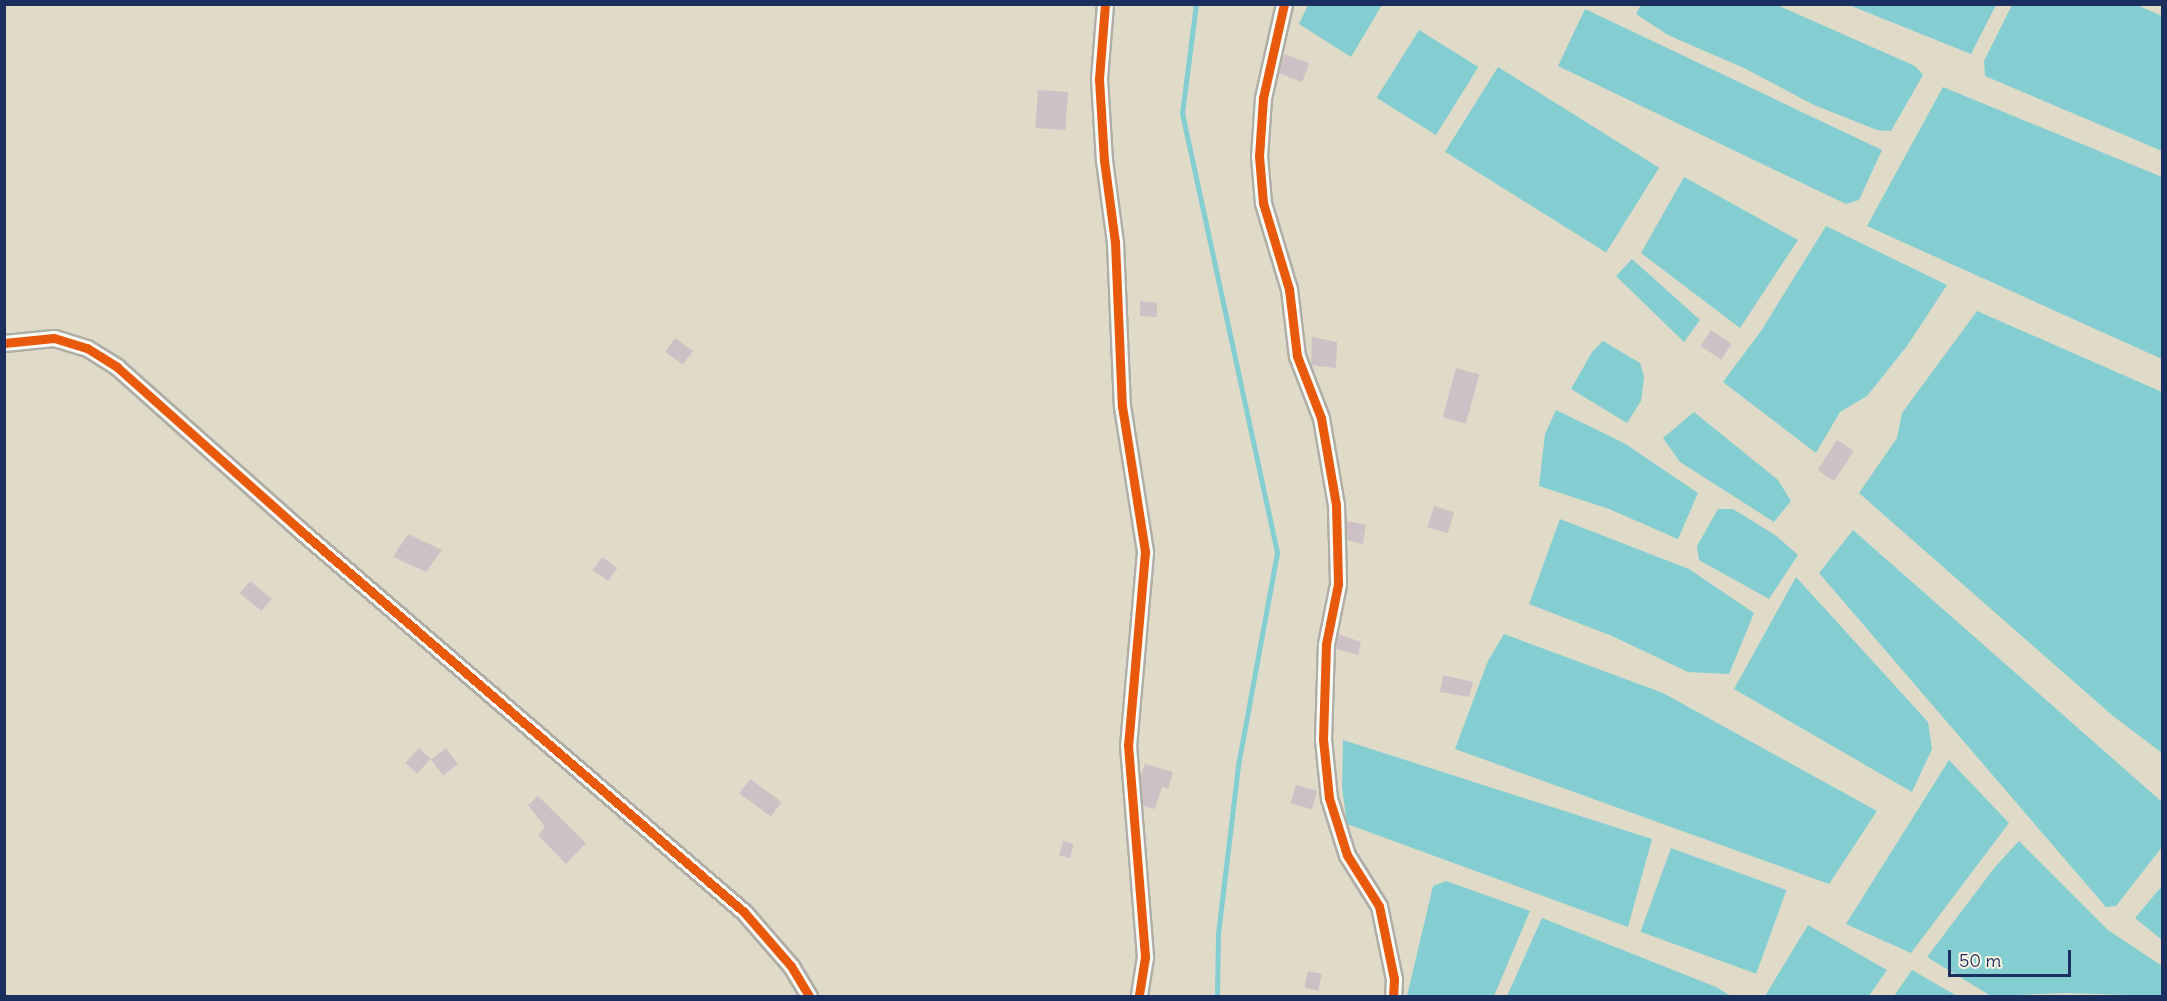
<!DOCTYPE html>
<style>
body{margin:0}
#map{position:relative;width:2167px;height:1001px;overflow:hidden;background:#dfdbc8;font-family:Delius,sans-serif}
div>[style]{position:absolute}
.water>*{inset:0;background:#84ced1;transform-origin:0 0}
.stream>*{height:5px;margin:-2.5px;padding:0 2.5px;transform-origin:2.5px;border-radius:2.5px;background:#84ced1}
.building>*{inset:0;background:#cdc1c5;transform-origin:0 0}
.roads{filter:drop-shadow(2px 0 #aeada6) drop-shadow(-2px 0 #aeada6) drop-shadow(0 2px #aeada6) drop-shadow(0 -2px #aeada6)}
.street>*{height:15px;margin:-7.5px;padding:0 7.5px;transform-origin:7.5px;border-radius:7.5px;background:#fafaf7}
.cycleway>*{height:9px;margin:-4.5px;padding:0 4.5px;transform-origin:4.5px;border-radius:4.5px;background:#e8590c}
span{translate:-50% -50%;white-space:nowrap;text-align:center;line-height:1.15;-webkit-text-stroke:4.5px #fcf5e5;paint-order:stroke}
.frame{position:absolute;inset:0;border:6px solid #1b2f5e;pointer-events:none}
.scale{position:absolute;left:1948px;top:950px;width:123px;height:27px;box-sizing:border-box;border:3px solid #1b2f5e;border-top:0;padding-left:8px;font-size:18px;line-height:21px;white-space:nowrap;color:#1b2f5e;-webkit-text-stroke:4px #fcf5e5;paint-order:stroke}
</style>
<div id="map">
<div class="water">
<i style="clip-path:polygon(1308px 5px,1308px 4px,1382px 5px,1351px 57px,1299px 24px)"></i>
<i style="clip-path:polygon(1641px 5px,1777px 5px,1915px 66px,1923px 75px,1891px 131px,1877px 130px,1814px 105px,1746px 69px,1668px 35px,1636px 14px)"></i>
<i style="clip-path:polygon(1849px 5px,1996px 4px,1996px 5px,1971px 54px)"></i>
<i style="clip-path:polygon(2012px 5px,2137px 5px,2162px 16px,2162px 151px,1985px 76px,1984px 61px)"></i>
<i style="clip-path:polygon(1585px 9px,1882px 150px,1859px 200px,1846px 204px,1558px 66px)"></i>
<i style="left:1419px;top:30px;width:70px;height:80px;rotate:32deg"></i>
<i style="left:1498px;top:67px;width:190px;height:100px;rotate:32deg"></i>
<i style="clip-path:polygon(1943px 87px,2162px 177px,2162px 359px,1867px 226px)"></i>
<i style="clip-path:polygon(1684px 177px,1798px 240px,1740px 328px,1641px 253px)"></i>
<i style="clip-path:polygon(1826px 226px,1947px 285px,1907px 346px,1867px 396px,1840px 412px,1816px 453px,1723px 382px,1761px 331px)"></i>
<i style="clip-path:polygon(1632px 259px,1700px 320px,1684px 342px,1616px 276px)"></i>
<i style="clip-path:polygon(1977px 311px,2162px 392px,2162px 753px,2113px 716px,1859px 493px,1897px 438px,1902px 413px)"></i>
<i style="clip-path:polygon(1603px 341px,1640px 363px,1644px 377px,1641px 401px,1627px 423px,1571px 389px,1592px 352px)"></i>
<i style="clip-path:polygon(1556px 410px,1624px 443px,1698px 493px,1678px 539px,1609px 509px,1539px 486px,1545px 434px)"></i>
<i style="clip-path:polygon(1694px 412px,1778px 480px,1791px 501px,1774px 522px,1680px 462px,1663px 438px)"></i>
<i style="clip-path:polygon(1718px 509px,1733px 509px,1775px 535px,1798px 555px,1769px 599px,1699px 560px,1697px 546px)"></i>
<i style="clip-path:polygon(1560px 519px,1689px 569px,1754px 613px,1729px 674px,1688px 672px,1612px 636px,1529px 604px)"></i>
<i style="clip-path:polygon(1853px 530px,2162px 802px,2162px 847px,2116px 906px,2106px 907px,1819px 573px)"></i>
<i style="clip-path:polygon(1796px 577px,1928px 722px,1932px 749px,1912px 792px,1734px 689px)"></i>
<i style="clip-path:polygon(1504px 634px,1663px 693px,1877px 811px,1829px 884px,1455px 749px,1488px 661px)"></i>
<i style="clip-path:polygon(1343px 740px,1652px 839px,1628px 927px,1347px 824px,1342px 787px)"></i>
<i style="clip-path:polygon(1949px 760px,2009px 823px,1911px 953px,1846px 924px)"></i>
<i style="clip-path:polygon(2019px 841px,2108px 930px,2162px 966px,2162px 996px,2066px 993px,1991px 996px,1927px 957px,1995px 867px)"></i>
<i style="left:1671px;top:848px;width:123px;height:89px;rotate:20deg"></i>
<i style="clip-path:polygon(1446px 881px,1530px 911px,1494px 996px,1407px 996px,1433px 886px)"></i>
<i style="clip-path:polygon(2162px 886px,2162px 940px,2135px 918px)"></i>
<i style="clip-path:polygon(1542px 918px,1716px 987px,1731px 996px,1507px 996px)"></i>
<i style="clip-path:polygon(1808px 925px,1887px 970px,1869px 996px,1765px 996px)"></i>
<i style="clip-path:polygon(1912px 970px,1957px 996px,1894px 996px)"></i>
</div>
<div class="stream">
<i style="left:1196px;top:4px;width:110px;rotate:97.3deg"></i>
<i style="left:1182px;top:113px;width:450px;rotate:77.8deg"></i>
<i style="left:1277px;top:553px;width:217px;rotate:100.4deg"></i>
<i style="left:1238px;top:766px;width:168px;rotate:96.8deg"></i>
<i style="left:1218px;top:933px;width:63px;rotate:90.9deg"></i>
</div>
<div class="building">
<i style="left:1285px;top:54px;width:26px;height:20px;rotate:21deg"></i>
<i style="left:1038px;top:90px;width:30px;height:38px;rotate:4deg"></i>
<i style="clip-path:polygon(1140px 301px,1157px 303px,1157px 317px,1140px 316px)"></i>
<i style="left:1711px;top:330px;width:25px;height:19px;rotate:34deg"></i>
<i style="clip-path:polygon(1312px 337px,1337px 342px,1336px 368px,1311px 365px)"></i>
<i style="left:675px;top:338px;width:22px;height:17px;rotate:36deg"></i>
<i style="left:1456px;top:368px;width:24px;height:51px;rotate:15deg"></i>
<i style="left:1837px;top:440px;width:20px;height:36px;rotate:33deg"></i>
<i style="left:1434px;top:506px;width:21px;height:22px;rotate:17deg"></i>
<i style="clip-path:polygon(1347px 521px,1366px 525px,1363px 544px,1347px 540px)"></i>
<i style="clip-path:polygon(408px 534px,442px 550px,426px 572px,393px 557px)"></i>
<i style="left:602px;top:557px;width:19px;height:16px;rotate:36deg"></i>
<i style="left:250px;top:581px;width:28px;height:16px;rotate:39deg"></i>
<i style="clip-path:polygon(1338px 634px,1361px 642px,1358px 655px,1336px 649px)"></i>
<i style="clip-path:polygon(1443px 675px,1473px 682px,1469px 697px,1440px 692px)"></i>
<i style="left:419px;top:748px;width:16px;height:20px;rotate:43deg"></i>
<i style="left:446px;top:748px;width:20px;height:19px;rotate:53deg"></i>
<i style="clip-path:polygon(1145px 764px,1173px 772px,1168px 789px,1162px 787px,1155px 809px,1143px 806px,1140px 779px)"></i>
<i style="left:750px;top:779px;width:39px;height:18px;rotate:36deg"></i>
<i style="left:1296px;top:785px;width:22px;height:19px;rotate:16deg"></i>
<i style="clip-path:polygon(538px 796px,586px 843px,566px 864px,538px 835px,545px 827px,528px 805px)"></i>
<i style="left:1063px;top:841px;width:11px;height:15px;rotate:15deg"></i>
<i style="left:1308px;top:971px;width:14px;height:17px;rotate:12deg"></i>
</div>
<div class="roads">
<div class="street">
<i style="left:1105px;top:4px;width:75px;rotate:94.6deg"></i>
<i style="left:1099px;top:79px;width:81px;rotate:86.5deg"></i>
<i style="left:1104px;top:160px;width:83px;rotate:82.4deg"></i>
<i style="left:1115px;top:242px;width:164px;rotate:87.6deg"></i>
<i style="left:1122px;top:406px;width:148px;rotate:81deg"></i>
<i style="left:1145px;top:552px;width:194px;rotate:95deg"></i>
<i style="left:1128px;top:745px;width:213px;rotate:85.4deg"></i>
<i style="left:1145px;top:957px;width:39px;rotate:99deg"></i>
<i style="left:1284px;top:4px;width:96px;rotate:102.6deg"></i>
<i style="left:1263px;top:98px;width:58px;rotate:93.9deg"></i>
<i style="left:1259px;top:156px;width:47px;rotate:85.1deg"></i>
<i style="left:1263px;top:203px;width:90px;rotate:73.2deg"></i>
<i style="left:1289px;top:289px;width:67px;rotate:83.2deg"></i>
<i style="left:1297px;top:356px;width:66px;rotate:68.8deg"></i>
<i style="left:1321px;top:418px;width:88px;rotate:80.2deg"></i>
<i style="left:1336px;top:505px;width:79px;rotate:88.5deg"></i>
<i style="left:1338px;top:584px;width:61px;rotate:101.3deg"></i>
<i style="left:1326px;top:644px;width:95px;rotate:91.8deg"></i>
<i style="left:1323px;top:739px;width:59px;rotate:84.2deg"></i>
<i style="left:1329px;top:798px;width:60px;rotate:72.5deg"></i>
<i style="left:1347px;top:855px;width:60px;rotate:57.9deg"></i>
<i style="left:1379px;top:906px;width:75px;rotate:78.4deg"></i>
<i style="left:1394px;top:979px;width:17px;rotate:93deg"></i>
<i style="left:4px;top:343px;width:50px;rotate:-5.7deg"></i>
<i style="left:54px;top:338px;width:34px;rotate:17deg"></i>
<i style="left:87px;top:348px;width:36px;rotate:32deg"></i>
<i style="left:117px;top:367px;width:246px;rotate:41.7deg"></i>
<i style="left:301px;top:531px;width:584px;rotate:40.7deg"></i>
<i style="left:744px;top:912px;width:72px;rotate:49deg"></i>
<i style="left:791px;top:966px;width:35px;rotate:59deg"></i>
</div>
</div>
<div class="cycleway">
<i style="left:1105px;top:4px;width:75px;rotate:94.6deg"></i>
<i style="left:1099px;top:79px;width:81px;rotate:86.5deg"></i>
<i style="left:1104px;top:160px;width:83px;rotate:82.4deg"></i>
<i style="left:1115px;top:242px;width:164px;rotate:87.6deg"></i>
<i style="left:1122px;top:406px;width:148px;rotate:81deg"></i>
<i style="left:1145px;top:552px;width:194px;rotate:95deg"></i>
<i style="left:1128px;top:745px;width:213px;rotate:85.4deg"></i>
<i style="left:1145px;top:957px;width:39px;rotate:99deg"></i>
<i style="left:1284px;top:4px;width:96px;rotate:102.6deg"></i>
<i style="left:1263px;top:98px;width:58px;rotate:93.9deg"></i>
<i style="left:1259px;top:156px;width:47px;rotate:85.1deg"></i>
<i style="left:1263px;top:203px;width:90px;rotate:73.2deg"></i>
<i style="left:1289px;top:289px;width:67px;rotate:83.2deg"></i>
<i style="left:1297px;top:356px;width:66px;rotate:68.8deg"></i>
<i style="left:1321px;top:418px;width:88px;rotate:80.2deg"></i>
<i style="left:1336px;top:505px;width:79px;rotate:88.5deg"></i>
<i style="left:1338px;top:584px;width:61px;rotate:101.3deg"></i>
<i style="left:1326px;top:644px;width:95px;rotate:91.8deg"></i>
<i style="left:1323px;top:739px;width:59px;rotate:84.2deg"></i>
<i style="left:1329px;top:798px;width:60px;rotate:72.5deg"></i>
<i style="left:1347px;top:855px;width:60px;rotate:57.9deg"></i>
<i style="left:1379px;top:906px;width:75px;rotate:78.4deg"></i>
<i style="left:1394px;top:979px;width:17px;rotate:93deg"></i>
<i style="left:4px;top:343px;width:50px;rotate:-5.7deg"></i>
<i style="left:54px;top:338px;width:34px;rotate:17deg"></i>
<i style="left:87px;top:348px;width:36px;rotate:32deg"></i>
<i style="left:117px;top:367px;width:246px;rotate:41.7deg"></i>
<i style="left:301px;top:531px;width:584px;rotate:40.7deg"></i>
<i style="left:744px;top:912px;width:72px;rotate:49deg"></i>
<i style="left:791px;top:966px;width:35px;rotate:59deg"></i>
</div>
<div class="frame"></div>
<div class="scale">50 m</div>
</div>
